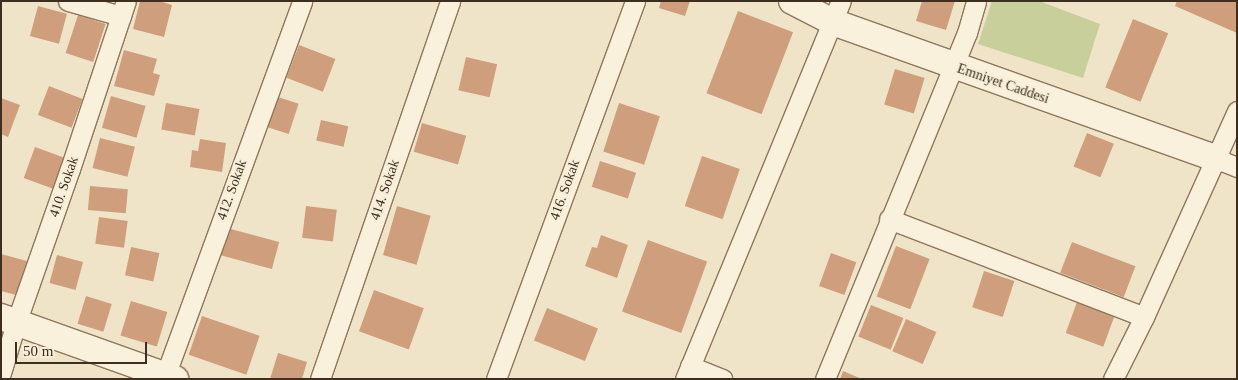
<!DOCTYPE html>
<style>
body{margin:0}
#map{position:relative;width:1238px;height:380px;overflow:hidden;background:#f0e4c8;font-family:Georgia,serif}
div>[style]{position:absolute}
.green>*{inset:0;background:#c9cf9b}
.building>*{inset:0;background:#cf9f7d;transform-origin:0 0}
.roads{filter:drop-shadow(1px 0 #8d765c) drop-shadow(-1px 0 #8d765c) drop-shadow(0 1px #8d765c) drop-shadow(0 -1px #8d765c)}
.street>*{height:19px;margin:-9.5px;padding:0 9.5px;transform-origin:9.5px;border-radius:9.5px;background:#faf1dc}
.secondary>*{height:26px;margin:-13px;padding:0 13px;transform-origin:13px;border-radius:13px;background:#faf1dc}
span{translate:-50% -50%;white-space:nowrap;text-align:center;line-height:1.15;-webkit-text-stroke:4px #f7eed8;paint-order:stroke}
.street-label{font-size:14px;color:#3d2e20}
.frame{position:absolute;inset:0;border:2px solid #3d2e20;pointer-events:none}
.scale{position:absolute;left:15px;top:342px;width:132px;height:22px;box-sizing:border-box;border:2px solid #3d2e20;border-top:0;padding-left:6px;font-size:15px;line-height:18px;white-space:nowrap;color:#3d2e20;-webkit-text-stroke:4px #f7eed8;paint-order:stroke}
</style>
<div id="map">
<div class="green">
<i style="clip-path:polygon(992px 1px,1039px 1px,1100px 24px,1083px 78px,978px 44px)"></i>
</div>
<div class="building">
<i style="clip-path:polygon(140px 1px,159px 1px,172px 5px,164px 37px,133px 29px)"></i>
<i style="clip-path:polygon(661px 1px,690px 1px,685px 16px,659px 8px)"></i>
<i style="clip-path:polygon(922px 1px,955px 1px,946px 30px,916px 21px)"></i>
<i style="clip-path:polygon(1177px 1px,1237px 1px,1237px 33px,1175px 6px)"></i>
<i style="left:38px;top:6px;width:30px;height:31px;rotate:15deg"></i>
<i style="left:738px;top:11px;width:59px;height:88px;rotate:21deg"></i>
<i style="left:78px;top:15px;width:29px;height:40px;rotate:18deg"></i>
<i style="left:1133px;top:19px;width:38px;height:74px;rotate:22deg"></i>
<i style="left:299px;top:45px;width:39px;height:35px;rotate:21deg"></i>
<i style="clip-path:polygon(124px 50px,157px 59px,153px 73px,160px 75px,154px 96px,114px 86px)"></i>
<i style="left:466px;top:57px;width:32px;height:34px;rotate:13deg"></i>
<i style="left:895px;top:69px;width:31px;height:37px;rotate:17deg"></i>
<i style="left:49px;top:86px;width:36px;height:31px;rotate:21deg"></i>
<i style="left:272px;top:95px;width:28px;height:32px;rotate:18deg"></i>
<i style="left:111px;top:96px;width:36px;height:33px;rotate:16deg"></i>
<i style="clip-path:polygon(1px 98px,20px 105px,8px 137px,1px 134px)"></i>
<i style="left:166px;top:103px;width:34px;height:27px;rotate:10deg"></i>
<i style="left:619px;top:103px;width:43px;height:51px;rotate:18deg"></i>
<i style="left:321px;top:120px;width:28px;height:21px;rotate:13deg"></i>
<i style="left:422px;top:123px;width:46px;height:30px;rotate:16deg"></i>
<i style="left:1087px;top:133px;width:29px;height:36px;rotate:22deg"></i>
<i style="left:100px;top:138px;width:36px;height:31px;rotate:14deg"></i>
<i style="clip-path:polygon(200px 139px,226px 143px,222px 172px,190px 167px,192px 150px,198px 151px)"></i>
<i style="left:35px;top:147px;width:32px;height:33px;rotate:20deg"></i>
<i style="left:702px;top:156px;width:40px;height:53px;rotate:19deg"></i>
<i style="left:600px;top:161px;width:38px;height:27px;rotate:18deg"></i>
<i style="left:90px;top:186px;width:38px;height:24px;rotate:5deg"></i>
<i style="left:306px;top:206px;width:31px;height:32px;rotate:7deg"></i>
<i style="left:397px;top:206px;width:35px;height:51px;rotate:16deg"></i>
<i style="left:99px;top:217px;width:29px;height:27px;rotate:8deg"></i>
<i style="left:227px;top:228px;width:54px;height:28px;rotate:15deg"></i>
<i style="clip-path:polygon(601px 235px,628px 245px,617px 278px,585px 266px,592px 247px,597px 248px)"></i>
<i style="left:648px;top:240px;width:63px;height:76px;rotate:20deg"></i>
<i style="left:1072px;top:242px;width:68px;height:33px;rotate:21deg"></i>
<i style="left:896px;top:246px;width:36px;height:54px;rotate:21deg"></i>
<i style="left:131px;top:247px;width:29px;height:29px;rotate:12deg"></i>
<i style="left:831px;top:253px;width:27px;height:35px;rotate:20deg"></i>
<i style="clip-path:polygon(1px 254px,27px 261px,16px 295px,1px 291px)"></i>
<i style="left:57px;top:255px;width:27px;height:29px;rotate:15deg"></i>
<i style="left:984px;top:271px;width:32px;height:38px;rotate:18deg"></i>
<i style="left:374px;top:290px;width:53px;height:44px;rotate:20deg"></i>
<i style="left:86px;top:296px;width:27px;height:29px;rotate:17deg"></i>
<i style="left:131px;top:301px;width:38px;height:36px;rotate:17deg"></i>
<i style="left:1077px;top:302px;width:40px;height:33px;rotate:20deg"></i>
<i style="left:871px;top:305px;width:35px;height:34px;rotate:22deg"></i>
<i style="left:547px;top:308px;width:55px;height:35px;rotate:22deg"></i>
<i style="left:202px;top:316px;width:61px;height:41px;rotate:19deg"></i>
<i style="left:906px;top:319px;width:33px;height:35px;rotate:23deg"></i>
<i style="clip-path:polygon(278px 353px,307px 362px,302px 379px,270px 379px)"></i>
<i style="clip-path:polygon(843px 371px,862px 379px,840px 379px)"></i>
</div>
<div class="roads">
<div class="street">
<i style="left:68px;top:1px;width:55px;rotate:15.8deg"></i>
<i style="left:1217px;top:159px;width:22px;rotate:22deg"></i>
<i style="left:889px;top:219px;width:273px;rotate:21deg"></i>
<i style="left:690px;top:366px;width:35px;rotate:22deg"></i>
<i style="left:1px;top:373px;width:52px;rotate:-73.3deg"></i>
<i style="left:16px;top:323px;width:163px;rotate:-70.7deg"></i>
<i style="left:70px;top:169px;width:177px;rotate:-71.6deg"></i>
<i style="left:164px;top:379px;width:402px;rotate:-69.9deg"></i>
<i style="left:320px;top:379px;width:400px;rotate:-71deg"></i>
<i style="left:496px;top:379px;width:403px;rotate:-69.8deg"></i>
<i style="left:685px;top:379px;width:409px;rotate:-67.6deg"></i>
<i style="left:825px;top:379px;width:374px;rotate:-67.7deg"></i>
<i style="left:967px;top:33px;width:33px;rotate:-74deg"></i>
<i style="left:1113px;top:379px;width:69px;rotate:-63.4deg"></i>
<i style="left:1144px;top:317px;width:226px;rotate:-65.7deg"></i>
</div>
<div class="secondary">
<i style="left:792px;top:1px;width:46px;rotate:27.1deg"></i>
<i style="left:833px;top:22px;width:408px;rotate:19.6deg"></i>
<i style="left:1px;top:317px;width:185px;rotate:19.6deg"></i>
</div>
</div>
<div class="street-label">
<span style="left:1003px;top:84px;rotate:19deg">Emniyet Caddesi</span>
<span style="left:64px;top:187px;rotate:-71deg">410. Sokak</span>
<span style="left:232px;top:190px;rotate:-70deg">412. Sokak</span>
<span style="left:385px;top:190px;rotate:-71deg">414. Sokak</span>
<span style="left:565px;top:190px;rotate:-70deg">416. Sokak</span>
</div>
<div class="frame"></div>
<div class="scale">50 m</div>
</div>
